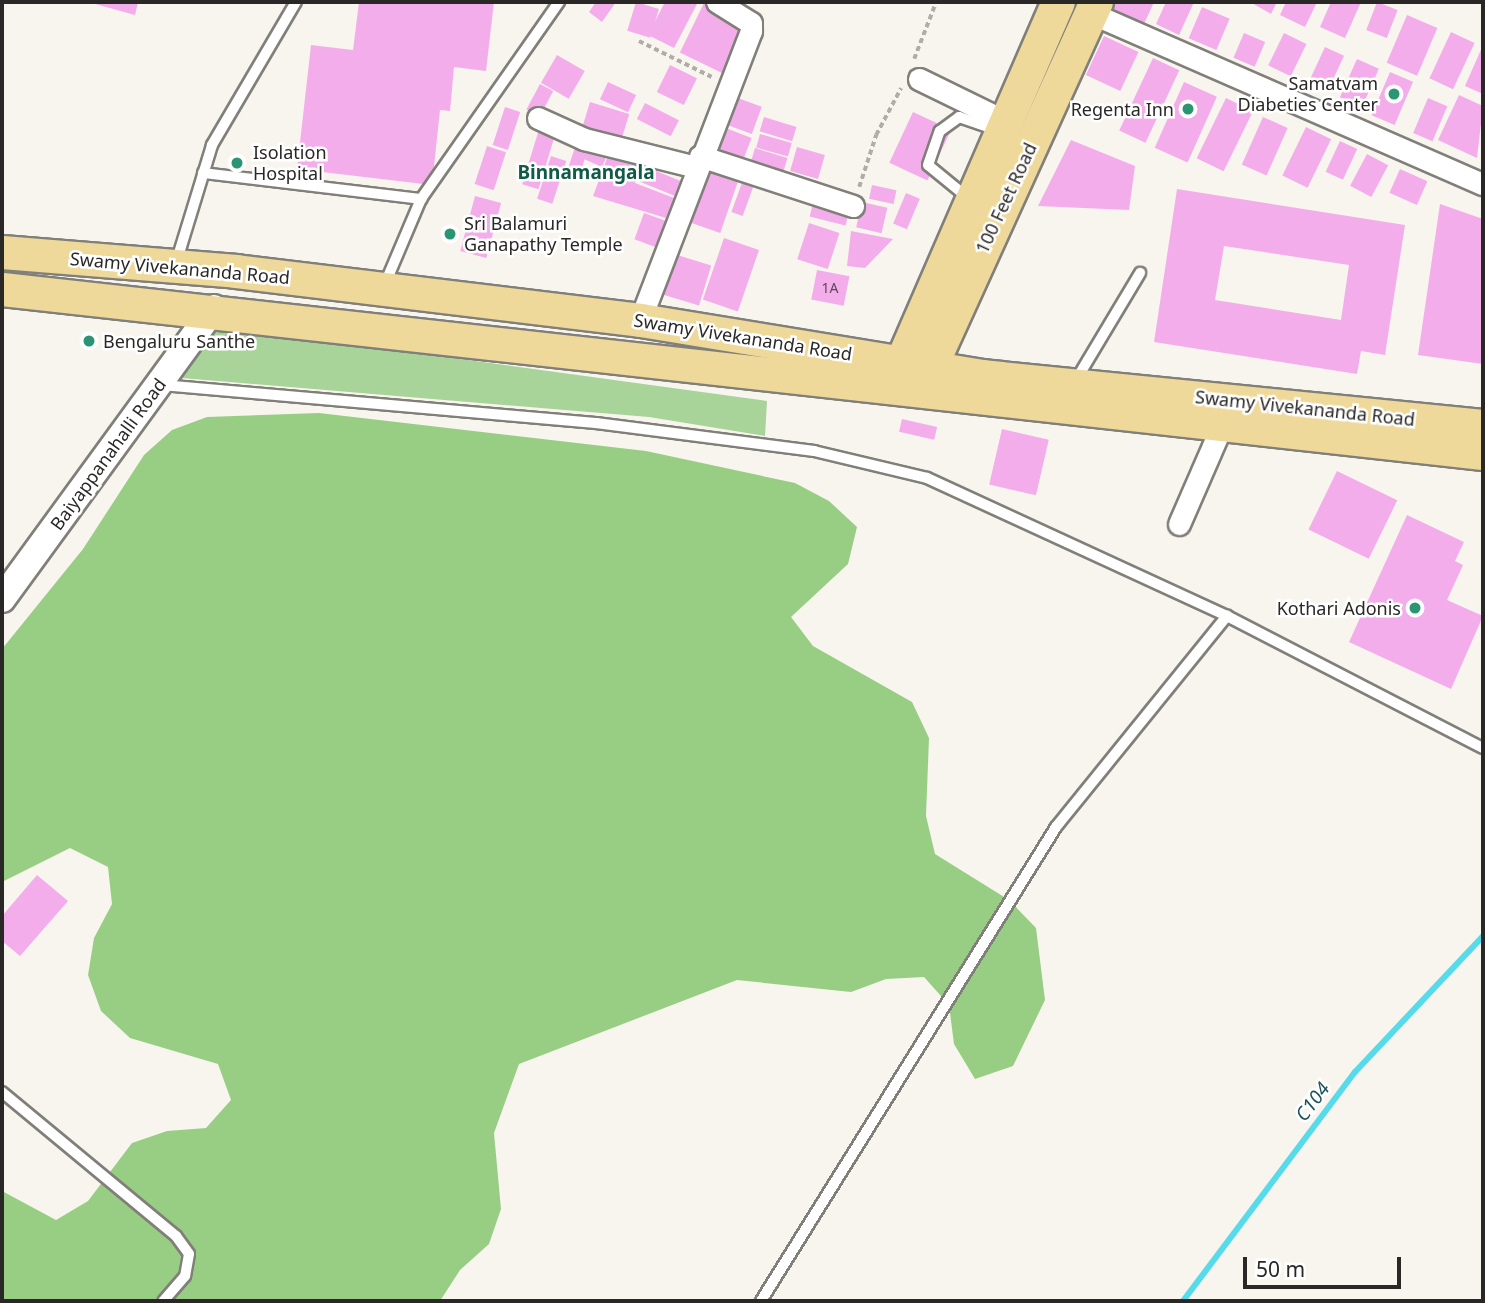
<!DOCTYPE html>
<style>
body{margin:0}
#map{position:relative;width:1485px;height:1303px;overflow:hidden;background:#f8f5ef;font-family:"Noto Sans",sans-serif}
div>[style]{position:absolute}
.green>*{inset:0;background:#a8d399}
.forest>*{inset:0;background:#98ce84}
.stream>*{height:6px;margin:-3px;padding:0 3px;transform-origin:3px;border-radius:3px;background:#57dbeb}
.building>*{inset:0;background:#f4adeb;transform-origin:0 0}
.path>*{height:3.5px;margin-top:-1.75px;transform-origin:0;background:repeating-linear-gradient(90deg,#afada8 0 5px,transparent 0 8.5px)}
.roads{filter:drop-shadow(2px 0 #817f79) drop-shadow(-2px 0 #817f79) drop-shadow(0 2px #817f79) drop-shadow(0 -2px #817f79)}
.service>*{height:10px;margin:-5px;padding:0 5px;transform-origin:5px;border-radius:5px;background:#fff}
.minor>*{height:21px;margin:-10.5px;padding:0 10.5px;transform-origin:10.5px;border-radius:10.5px;background:#fff}
.tertiary>*{height:26px;margin:-13px;padding:0 13px;transform-origin:13px;border-radius:13px;background:#fff}
.primary>*{height:33px;margin:-16.5px;padding:0 16.5px;transform-origin:16.5px;border-radius:16.5px;background:#eed99b}
.dots>*{width:19px;height:19px;translate:-50% -50%;box-sizing:border-box;border:4px solid #fff;border-radius:50%}
span{translate:-50% -50%;white-space:nowrap;text-align:center;line-height:1.15;-webkit-text-stroke:5px #fff;paint-order:stroke}
.number-label{font-size:14px;color:#5c4957}
.number-label span{-webkit-text-stroke-width:0}
.poi-label{font-size:18px;color:#292826}
.right{translate:-100% -50%;text-align:right}
.left{translate:0 -50%;text-align:left}
.street-label{font-size:18px;color:#292826}
.neighbourhood-label{font-size:19px;color:#0f5b45;font-weight:700}
.water-label{font-size:19px;color:#1c545b;font-style:italic}
.frame{position:absolute;inset:0;border:4px solid #292826;pointer-events:none}
.scale{position:absolute;left:1243px;top:1257px;width:158px;height:32px;box-sizing:border-box;border:4px solid #292826;border-top:0;padding-left:9px;font-size:21px;line-height:24px;white-space:nowrap;color:#292826;-webkit-text-stroke:5px #fff;paint-order:stroke}
</style>
<div id="map">
<div class="green">
<i style="clip-path:polygon(220px 326px,767px 401px,765px 436px,649px 417px,182px 378px)"></i>
</div>
<div class="forest">
<i style="clip-path:polygon(319px 413px,646px 451px,795px 483px,829px 501px,857px 527px,848px 564px,791px 617px,813px 646px,912px 702px,929px 738px,926px 816px,935px 854px,1009px 900px,1036px 928px,1045px 1000px,1013px 1066px,975px 1079px,954px 1044px,949px 1005px,924px 977px,886px 979px,851px 992px,737px 980px,519px 1064px,494px 1133px,501px 1209px,489px 1244px,460px 1270px,440px 1301px,2px 1301px,2px 1191px,56px 1220px,88px 1201px,132px 1143px,167px 1131px,206px 1128px,231px 1100px,218px 1064px,130px 1038px,101px 1011px,88px 975px,94px 938px,112px 904px,108px 867px,70px 848px,2px 882px,2px 649px,83px 549px,144px 455px,172px 430px,207px 417px)"></i>
</div>
<div class="stream">
<i style="left:1183px;top:1301px;width:286px;rotate:-53.1deg"></i>
<i style="left:1355px;top:1072px;width:187px;rotate:-46.7deg"></i>
</div>
<div class="building">
<i style="clip-path:polygon(88px 2px,138px 2px,135px 15px)"></i>
<i style="clip-path:polygon(359px 2px,494px 2px,486px 71px,454px 67px,450px 111px,440px 110px,432px 185px,297px 169px,311px 45px,353px 50px)"></i>
<i style="clip-path:polygon(596px 2px,616px 2px,602px 22px,589px 12px)"></i>
<i style="left:636px;top:2px;width:24px;height:30px;rotate:17deg"></i>
<i style="clip-path:polygon(665px 2px,698px 2px,674px 48px,648px 35px)"></i>
<i style="clip-path:polygon(1115px 2px,1154px 2px,1144px 24px,1111px 9px)"></i>
<i style="clip-path:polygon(1166px 2px,1194px 2px,1179px 35px,1156px 24px)"></i>
<i style="clip-path:polygon(1250px 2px,1277px 2px,1271px 14px)"></i>
<i style="clip-path:polygon(1286px 2px,1317px 2px,1305px 27px,1280px 15px)"></i>
<i style="clip-path:polygon(1331px 2px,1361px 2px,1345px 38px,1320px 27px)"></i>
<i style="left:1377px;top:2px;width:22px;height:30px;rotate:21deg"></i>
<i style="left:704px;top:3px;width:48px;height:55px;rotate:26deg"></i>
<i style="left:1202px;top:7px;width:30px;height:34px;rotate:23deg"></i>
<i style="left:1407px;top:15px;width:33px;height:52px;rotate:23deg"></i>
<i style="left:1451px;top:32px;width:26px;height:51px;rotate:25deg"></i>
<i style="left:1244px;top:33px;width:23px;height:27px;rotate:23deg"></i>
<i style="left:1284px;top:33px;width:25px;height:36px;rotate:26deg"></i>
<i style="left:1104px;top:36px;width:38px;height:43px;rotate:25deg"></i>
<i style="clip-path:polygon(1483px 45px,1483px 94px,1465px 86px)"></i>
<i style="left:1325px;top:47px;width:21px;height:38px;rotate:25deg"></i>
<i style="left:557px;top:55px;width:32px;height:32px;rotate:30deg"></i>
<i style="left:1153px;top:58px;width:29px;height:80px;rotate:25deg"></i>
<i style="left:1357px;top:59px;width:24px;height:42px;rotate:24deg"></i>
<i style="left:670px;top:65px;width:30px;height:30px;rotate:26deg"></i>
<i style="left:1390px;top:72px;width:25px;height:47px;rotate:23deg"></i>
<i style="left:608px;top:82px;width:31px;height:19px;rotate:25deg"></i>
<i style="left:1184px;top:82px;width:36px;height:72px;rotate:24deg"></i>
<i style="left:540px;top:84px;width:15px;height:29px;rotate:28deg"></i>
<i style="left:727px;top:94px;width:37px;height:29px;rotate:20deg"></i>
<i style="clip-path:polygon(1459px 95px,1483px 106px,1477px 158px,1438px 140px)"></i>
<i style="left:1226px;top:98px;width:30px;height:67px;rotate:26deg"></i>
<i style="left:1428px;top:98px;width:21px;height:38px;rotate:23deg"></i>
<i style="left:590px;top:102px;width:41px;height:28px;rotate:17deg"></i>
<i style="left:645px;top:103px;width:38px;height:18px;rotate:27deg"></i>
<i style="left:505px;top:107px;width:16px;height:40px;rotate:18deg"></i>
<i style="left:913px;top:112px;width:42px;height:56px;rotate:25deg"></i>
<i style="left:764px;top:117px;width:34px;height:15px;rotate:17deg"></i>
<i style="left:1263px;top:117px;width:27px;height:52px;rotate:24deg"></i>
<i style="left:718px;top:125px;width:36px;height:30px;rotate:21deg"></i>
<i style="left:540px;top:126px;width:17px;height:61px;rotate:17deg"></i>
<i style="left:1306px;top:127px;width:28px;height:54px;rotate:26deg"></i>
<i style="left:760px;top:134px;width:33px;height:14px;rotate:16deg"></i>
<i style="clip-path:polygon(1071px 140px,1135px 166px,1129px 210px,1038px 206px)"></i>
<i style="left:1340px;top:141px;width:19px;height:34px;rotate:25deg"></i>
<i style="left:576px;top:144px;width:13px;height:26px;rotate:18deg"></i>
<i style="left:487px;top:146px;width:20px;height:40px;rotate:18deg"></i>
<i style="left:589px;top:147px;width:20px;height:13px;rotate:24deg"></i>
<i style="left:797px;top:147px;width:29px;height:25px;rotate:16deg"></i>
<i style="left:755px;top:148px;width:34px;height:22px;rotate:17deg"></i>
<i style="clip-path:polygon(609px 153px,642px 165px,635px 183px,674px 198px,666px 218px,593px 196px)"></i>
<i style="left:1367px;top:154px;width:24px;height:36px;rotate:28deg"></i>
<i style="left:551px;top:156px;width:16px;height:45px;rotate:18deg"></i>
<i style="left:646px;top:167px;width:37px;height:16px;rotate:22deg"></i>
<i style="left:707px;top:167px;width:34px;height:58px;rotate:19deg"></i>
<i style="left:1400px;top:169px;width:30px;height:26px;rotate:24deg"></i>
<i style="left:743px;top:180px;width:12px;height:34px;rotate:20deg"></i>
<i style="left:872px;top:185px;width:25px;height:14px;rotate:12deg"></i>
<i style="clip-path:polygon(evenodd,1177px 189px,1405px 225px,1385px 355px,1361px 351px,1357px 374px,1154px 342px,1177px 189px,1224px 246px,1349px 265px,1341px 320px,1215px 300px,1224px 246px)"></i>
<i style="left:906px;top:193px;width:15px;height:33px;rotate:23deg"></i>
<i style="left:475px;top:196px;width:27px;height:57px;rotate:15deg"></i>
<i style="left:862px;top:202px;width:26px;height:26px;rotate:13deg"></i>
<i style="left:813px;top:203px;width:37px;height:14px;rotate:14deg"></i>
<i style="clip-path:polygon(1440px 204px,1483px 219px,1483px 364px,1418px 355px)"></i>
<i style="left:644px;top:213px;width:23px;height:28px;rotate:20deg"></i>
<i style="left:809px;top:223px;width:32px;height:38px;rotate:18deg"></i>
<i style="clip-path:polygon(851px 231px,893px 239px,865px 268px,847px 266px)"></i>
<i style="left:724px;top:238px;width:37px;height:65px;rotate:19deg"></i>
<i style="left:674px;top:254px;width:39px;height:42px;rotate:17deg"></i>
<i style="left:817px;top:270px;width:33px;height:30px;rotate:11deg"></i>
<i style="left:902px;top:419px;width:36px;height:13px;rotate:13deg"></i>
<i style="left:1002px;top:429px;width:48px;height:57px;rotate:13deg"></i>
<i style="left:1337px;top:471px;width:67px;height:65px;rotate:26deg"></i>
<i style="clip-path:polygon(1407px 515px,1464px 542px,1455px 561px,1463px 565px,1447px 600px,1483px 616px,1451px 689px,1349px 642px)"></i>
<i style="clip-path:polygon(37px 875px,68px 901px,20px 956px,2px 941px,2px 916px)"></i>
</div>
<div class="path">
<i style="left:639px;top:41px;width:81px;rotate:26.3deg"></i>
<i style="left:914px;top:59px;width:61px;rotate:-68.9deg"></i>
<i style="left:859px;top:187px;width:55px;rotate:-71.9deg"></i>
<i style="left:876px;top:135px;width:53px;rotate:-62deg"></i>
</div>
<div class="roads">
<div class="service">
<i style="left:203px;top:173px;width:220px;rotate:6.8deg"></i>
<i style="left:421px;top:199px;width:92px;rotate:113deg"></i>
<i style="left:967px;top:197px;width:50px;rotate:-140.6deg"></i>
<i style="left:928px;top:165px;width:36px;rotate:-71deg"></i>
<i style="left:940px;top:131px;width:24px;rotate:-36deg"></i>
<i style="left:959px;top:117px;width:43px;rotate:18.9deg"></i>
<i style="left:421px;top:199px;width:241px;rotate:-55deg"></i>
<i style="left:176px;top:263px;width:123px;rotate:-73deg"></i>
<i style="left:212px;top:145px;width:166px;rotate:-59.6deg"></i>
<i style="left:1076px;top:380px;width:125px;rotate:-59.1deg"></i>
<i style="left:161px;top:385px;width:437px;rotate:5deg"></i>
<i style="left:596px;top:423px;width:220px;rotate:7.3deg"></i>
<i style="left:814px;top:451px;width:116px;rotate:13.4deg"></i>
<i style="left:927px;top:478px;width:330px;rotate:24.7deg"></i>
<i style="left:1227px;top:616px;width:288px;rotate:27.3deg"></i>
<i style="left:2px;top:1092px;width:226px;rotate:39.6deg"></i>
<i style="left:176px;top:1236px;width:22px;rotate:54deg"></i>
<i style="left:189px;top:1254px;width:22px;rotate:100deg"></i>
<i style="left:185px;top:1276px;width:33px;rotate:131deg"></i>
<i style="left:761px;top:1301px;width:558px;rotate:-58.1deg"></i>
<i style="left:1056px;top:827px;width:272px;rotate:-51deg"></i>
</div>
<div class="minor">
<i style="left:1091px;top:13px;width:428px;rotate:23.6deg"></i>
<i style="left:919px;top:79px;width:96px;rotate:26deg"></i>
<i style="left:538px;top:118px;width:51px;rotate:24.5deg"></i>
<i style="left:584px;top:139px;width:115px;rotate:14deg"></i>
<i style="left:700px;top:156px;width:161px;rotate:18.1deg"></i>
<i style="left:640px;top:320px;width:310px;rotate:-69deg"></i>
<i style="left:751px;top:31px;width:8px;rotate:-90deg"></i>
<i style="left:751px;top:23px;width:40px;rotate:-148deg"></i>
<i style="left:1179px;top:524px;width:108px;rotate:-66.5deg"></i>
</div>
<div class="tertiary">
<i style="left:2px;top:599px;width:360px;rotate:-53.9deg"></i>
</div>
<div class="primary">
<i style="left:2px;top:252px;width:235px;rotate:4.6deg"></i>
<i style="left:236px;top:271px;width:407px;rotate:6.9deg"></i>
<i style="left:640px;top:320px;width:346px;rotate:9.3deg"></i>
<i style="left:981px;top:376px;width:504px;rotate:5.69deg"></i>
<i style="left:2px;top:289px;width:1490px;rotate:6.32deg"></i>
<i style="left:893px;top:381px;width:413px;rotate:-66.5deg"></i>
<i style="left:922px;top:385px;width:421px;rotate:-65.6deg"></i>
</div>
</div>
<div class="dots">
<i style="left:1394px;top:94px;background:#2a9473"></i>
<i style="left:1188px;top:109px;background:#2a9473"></i>
<i style="left:237px;top:163px;background:#2a9473"></i>
<i style="left:450px;top:234px;background:#2a9473"></i>
<i style="left:89px;top:341px;background:#2a9473"></i>
<i style="left:1415px;top:608px;background:#2a9473"></i>
</div>
<div class="number-label">
<span style="left:830px;top:288px">1A</span>
</div>
<div class="poi-label">
<span class="right" style="left:1378px;top:94px">Samatvam<br>Diabeties Center</span>
<span class="right" style="left:1174px;top:109px">Regenta Inn</span>
<span class="left" style="left:253px;top:163px">Isolation<br>Hospital</span>
<span class="left" style="left:464px;top:234px">Sri Balamuri<br>Ganapathy Temple</span>
<span class="left" style="left:103px;top:341px">Bengaluru Santhe</span>
<span class="right" style="left:1401px;top:608px">Kothari Adonis</span>
</div>
<div class="street-label">
<span style="left:1006px;top:198px;rotate:-65deg">100 Feet Road</span>
<span style="left:180px;top:268px;rotate:5deg">Swamy Vivekananda Road</span>
<span style="left:743px;top:337px;rotate:9deg">Swamy Vivekananda Road</span>
<span style="left:1305px;top:408px;rotate:6deg">Swamy Vivekananda Road</span>
<span style="left:108px;top:454px;rotate:-54deg">Baiyappanahalli Road</span>
</div>
<div class="neighbourhood-label">
<span style="left:586px;top:173px">Binnamangala</span>
</div>
<div class="water-label">
<span style="left:1313px;top:1102px;rotate:-53deg">C104</span>
</div>
<div class="frame"></div>
<div class="scale">50 m</div>
</div>
